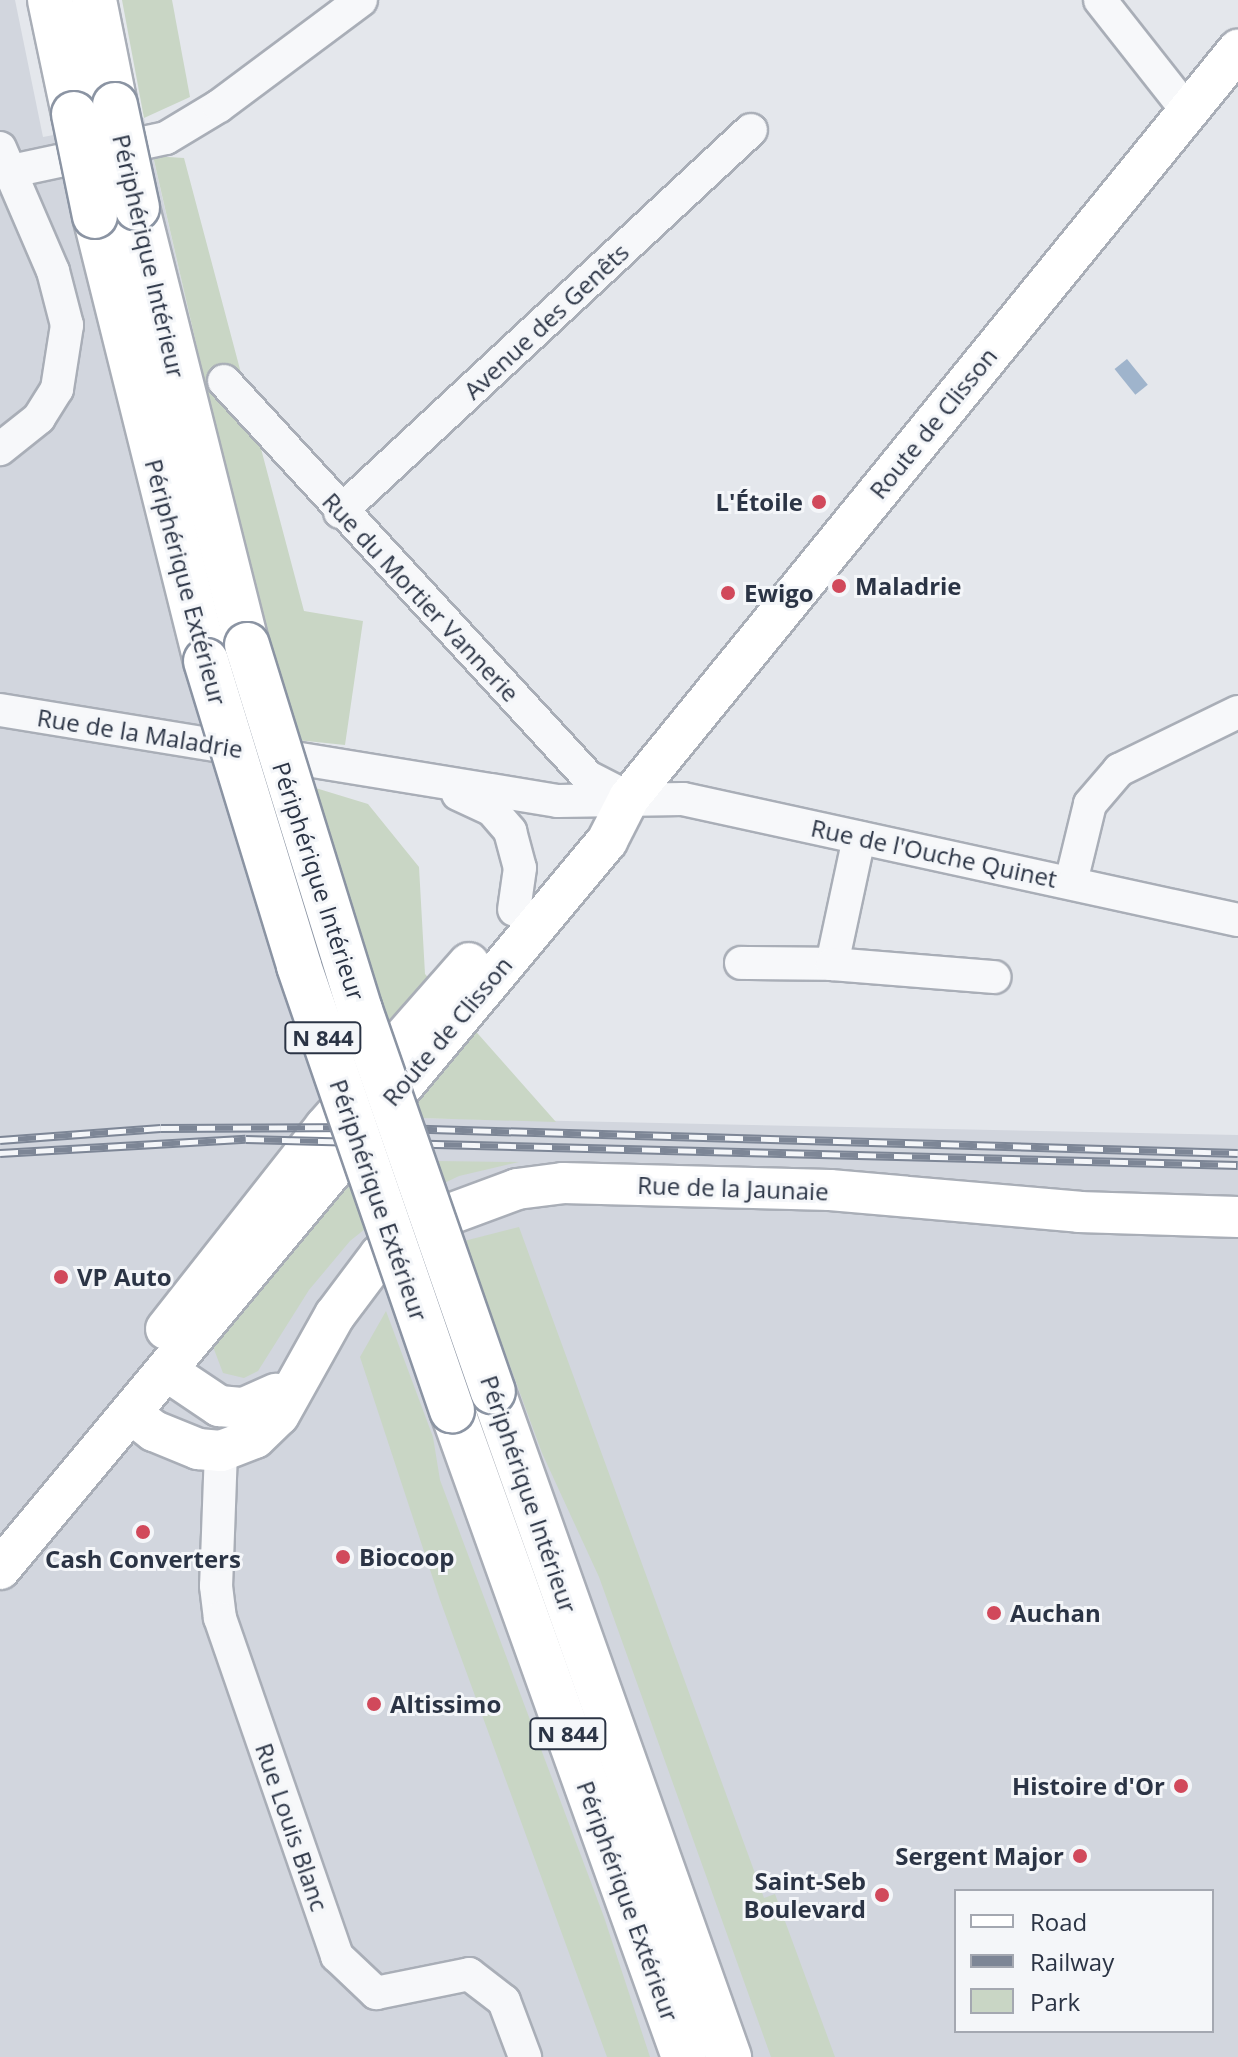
<!DOCTYPE html>
<meta charset="utf-8">
<style>
body{margin:0}
#map{position:relative;width:1238px;height:2057px;overflow:hidden;background:#e4e7ec;font-family:"Open Sans",sans-serif}
div>[style]{position:absolute}
.built>*{inset:0;background:#d2d6de}
.green>*{inset:0;background:#c9d6c5}
.water>*{inset:0;background:#9fb4cc;transform-origin:0 0}
.roads{filter:drop-shadow(2px 0 #a9aeb7) drop-shadow(-2px 0 #a9aeb7) drop-shadow(0 2px #a9aeb7) drop-shadow(0 -2px #a9aeb7)}
.minor>*{height:32px;margin:-16px;padding:0 16px;transform-origin:16px;border-radius:16px;background:#f7f8fa}
.major>*{height:40px;margin:-20px;padding:0 20px;transform-origin:20px;border-radius:20px;background:#fff}
.highway>*{height:44px;margin:-22px;padding:0 22px;transform-origin:22px;border-radius:22px;background:#fff}
.rail>*{height:9px;margin-top:-4.5px;transform-origin:0;background:repeating-linear-gradient(90deg,#f4f6f9 0 18px,#7d8696 0 36px);box-sizing:border-box;border-block:2px solid #7d8696}
.bridges{filter:drop-shadow(2px 0 #8b94a3) drop-shadow(-2px 0 #8b94a3) drop-shadow(0 2px #8b94a3) drop-shadow(0 -2px #8b94a3)}
.highway-bridge>*{height:44px;margin:-22px;padding:0 22px;transform-origin:22px;border-radius:22px;background:#fff}
.dots>*{width:22px;height:22px;translate:-50% -50%;box-sizing:border-box;border:4px solid #f4f6f9;border-radius:50%}
span{translate:-50% -50%;white-space:nowrap;text-align:center;line-height:1.15;-webkit-text-stroke:6px #f4f6f9;paint-order:stroke}
.shield-label span{padding:2px 6px;background:#f4f6f9;border:2px solid;border-radius:6px;-webkit-text-stroke-width:0}
.shield-label{font-size:22px;color:#2b3445;font-weight:700}
.street-label{font-size:24px;color:#2b3445}
.poi-label{font-size:24px;color:#2b3445;font-weight:700}
.right{translate:-100% -50%;text-align:right}
.left{translate:0 -50%;text-align:left}
.legend{position:absolute;left:954px;top:1889px;width:260px;height:144px;box-sizing:border-box;background:#f4f6f9;border:2px solid #a4a8b1;margin:0;padding:10px 14px;list-style:none;font-size:24px;color:#2b3445}
.legend li{display:flex;align-items:center;gap:16px;height:40px}
.legend b{width:40px;border:2px solid #a4a8b1}
</style>
<div id="map">
<div class="built">
<i style="clip-path:polygon(evenodd,0 0,15px 0,43px 137px,144px 118px,229px 487px,309px 786px,418px 1118px,1238px 1135px,1238px 2057px,0 2057px,0 0,956px 1891px,1212px 1891px,1212px 2031px,956px 2031px,956px 1891px)"></i>
</div>
<div class="green">
<i style="clip-path:polygon(122px 0,172px 0,190px 97px,144px 118px)"></i>
<i style="clip-path:polygon(153px 156px,184px 158px,304px 611px,363px 621px,345px 745px,297px 740px,229px 487px)"></i>
<i style="clip-path:polygon(309px 786px,368px 804px,419px 867px,425px 974px,556px 1122px,418px 1118px)"></i>
<i style="clip-path:polygon(362px 1160px,519px 1162px,459px 1176px,390px 1209px,350px 1241px,309px 1290px,258px 1371px,244px 1378px,223px 1373px,212px 1344px)"></i>
<i style="clip-path:polygon(519px 1227px,764px 1898px,775px 1894px,835px 2057px,771px 2057px,599px 1577px,542px 1453px,464px 1241px)"></i>
<i style="clip-path:polygon(386px 1311px,433px 1437px,440px 1480px,604px 1917px,650px 2057px,607px 2057px,440px 1600px,360px 1357px)"></i>
</div>
<div class="water">
<i style="left:1127px;top:359px;width:33px;height:16px;rotate:51deg"></i>
</div>
<div class="roads">
<div class="minor">
<i style="left:1100px;top:0;width:142px;rotate:51.8deg"></i>
<i style="left:0;top:148px;width:134px;rotate:66.7deg"></i>
<i style="left:53px;top:271px;width:56px;rotate:75.5deg"></i>
<i style="left:67px;top:325px;width:65px;rotate:98.9deg"></i>
<i style="left:57px;top:389px;width:34px;rotate:122deg"></i>
<i style="left:39px;top:418px;width:50px;rotate:141.5deg"></i>
<i style="left:12px;top:171px;width:157px;rotate:-12.1deg"></i>
<i style="left:166px;top:138px;width:62px;rotate:-31.1deg"></i>
<i style="left:219px;top:106px;width:177px;rotate:-36.7deg"></i>
<i style="left:224px;top:381px;width:538px;rotate:47.41deg"></i>
<i style="left:588px;top:777px;width:46px;rotate:27.1deg"></i>
<i style="left:340px;top:512px;width:561px;rotate:-42.91deg"></i>
<i style="left:0;top:710px;width:565px;rotate:9.26deg"></i>
<i style="left:558px;top:801px;width:125px;rotate:-0.9deg"></i>
<i style="left:683px;top:799px;width:568px;rotate:12.3deg"></i>
<i style="left:458px;top:794px;width:38px;rotate:25deg"></i>
<i style="left:492px;top:810px;width:28px;rotate:49deg"></i>
<i style="left:510px;top:831px;width:38px;rotate:75deg"></i>
<i style="left:520px;top:868px;width:42px;rotate:98.1deg"></i>
<i style="left:1071px;top:882px;width:80px;rotate:-76.3deg"></i>
<i style="left:1090px;top:804px;width:45px;rotate:-49.5deg"></i>
<i style="left:1119px;top:770px;width:132px;rotate:-26deg"></i>
<i style="left:741px;top:963px;width:91px;rotate:0.6deg"></i>
<i style="left:832px;top:964px;width:129px;rotate:-77.9deg"></i>
<i style="left:832px;top:964px;width:163px;rotate:4.6deg"></i>
<i style="left:221px;top:1451px;width:135px;rotate:92.1deg"></i>
<i style="left:216px;top:1586px;width:32px;rotate:83deg"></i>
<i style="left:220px;top:1618px;width:358px;rotate:70.9deg"></i>
<i style="left:337px;top:1956px;width:54px;rotate:43.5deg"></i>
<i style="left:376px;top:1993px;width:95px;rotate:-11.5deg"></i>
<i style="left:469px;top:1974px;width:44px;rotate:37.6deg"></i>
<i style="left:504px;top:2001px;width:60px;rotate:69.4deg"></i>
</div>
<div class="major">
<i style="left:166px;top:1329px;width:257px;rotate:-51.8deg"></i>
<i style="left:325px;top:1127px;width:218px;rotate:-48.7deg"></i>
<i style="left:167px;top:1371px;width:63px;rotate:33.9deg"></i>
<i style="left:219px;top:1406px;width:25px;rotate:5deg"></i>
<i style="left:244px;top:1408px;width:35px;rotate:-24deg"></i>
<i style="left:132px;top:1414px;width:28px;rotate:38deg"></i>
<i style="left:154px;top:1431px;width:48px;rotate:22.2deg"></i>
<i style="left:198px;top:1449px;width:23px;rotate:5deg"></i>
<i style="left:221px;top:1451px;width:36px;rotate:-21deg"></i>
<i style="left:255px;top:1438px;width:33px;rotate:-44deg"></i>
<i style="left:279px;top:1415px;width:115px;rotate:-60.8deg"></i>
<i style="left:335px;top:1315px;width:75px;rotate:-53.1deg"></i>
<i style="left:380px;top:1255px;width:53px;rotate:-35.8deg"></i>
<i style="left:423px;top:1224px;width:100px;rotate:-20.4deg"></i>
<i style="left:517px;top:1189px;width:46px;rotate:-7.4deg"></i>
<i style="left:563px;top:1183px;width:267px;rotate:1.5deg"></i>
<i style="left:830px;top:1190px;width:250px;rotate:5deg"></i>
<i style="left:1079px;top:1212px;width:159px;rotate:1.8deg"></i>
<i style="left:0;top:1569px;width:948px;rotate:-50.18deg"></i>
<i style="left:607px;top:841px;width:48px;rotate:-62.9deg"></i>
<i style="left:629px;top:798px;width:965px;rotate:-50.85deg"></i>
</div>
<div class="highway">
<i style="left:50px;top:0;width:116px;rotate:78.1deg"></i>
<i style="left:94px;top:0;width:107px;rotate:78.7deg"></i>
<i style="left:137px;top:208px;width:451px;rotate:75.9deg"></i>
<i style="left:95px;top:216px;width:459px;rotate:76deg"></i>
<i style="left:493px;top:1392px;width:706px;rotate:70.46deg"></i>
<i style="left:452px;top:1410px;width:687px;rotate:70.27deg"></i>
</div>
</div>
<div class="rail">
<i style="left:0;top:1140px;width:161px;rotate:-4.3deg"></i>
<i style="left:161px;top:1128px;width:204px;rotate:-0.3deg"></i>
<i style="left:365px;top:1127px;width:873px;rotate:1.71deg"></i>
<i style="left:0;top:1153px;width:246px;rotate:-3.3deg"></i>
<i style="left:246px;top:1139px;width:992px;rotate:1.5deg"></i>
</div>
<div class="bridges">
<div class="highway-bridge">
<i style="left:115px;top:105px;width:105px;rotate:77.9deg"></i>
<i style="left:74px;top:114px;width:104px;rotate:78.4deg"></i>
<i style="left:247px;top:645px;width:382px;rotate:72.8deg"></i>
<i style="left:360px;top:1010px;width:404px;rotate:70.8deg"></i>
<i style="left:206px;top:661px;width:319px;rotate:73deg"></i>
<i style="left:299px;top:966px;width:470px;rotate:71deg"></i>
</div>
</div>
<div class="dots">
<i style="left:819px;top:502px;background:#d1495b"></i>
<i style="left:839px;top:586px;background:#d1495b"></i>
<i style="left:728px;top:593px;background:#d1495b"></i>
<i style="left:61px;top:1277px;background:#d1495b"></i>
<i style="left:143px;top:1532px;background:#d1495b"></i>
<i style="left:343px;top:1557px;background:#d1495b"></i>
<i style="left:994px;top:1613px;background:#d1495b"></i>
<i style="left:374px;top:1704px;background:#d1495b"></i>
<i style="left:1181px;top:1786px;background:#d1495b"></i>
<i style="left:1080px;top:1856px;background:#d1495b"></i>
<i style="left:882px;top:1895px;background:#d1495b"></i>
</div>
<div class="shield-label">
<span style="left:323px;top:1038px">N 844</span>
<span style="left:568px;top:1734px">N 844</span>
</div>
<div class="street-label">
<span style="left:149px;top:256px;rotate:77deg">Périphérique Intérieur</span>
<span style="left:546px;top:321px;rotate:-43deg">Avenue des Genêts</span>
<span style="left:933px;top:423px;rotate:-51deg">Route de Clisson</span>
<span style="left:186px;top:582px;rotate:75deg">Périphérique Extérieur</span>
<span style="left:421px;top:597px;rotate:47deg">Rue du Mortier Vannerie</span>
<span style="left:140px;top:733px;rotate:9deg">Rue de la Maladrie</span>
<span style="left:934px;top:853px;rotate:12deg">Rue de l'Ouche Quinet</span>
<span style="left:319px;top:881px;rotate:72deg">Périphérique Intérieur</span>
<span style="left:447px;top:1031px;rotate:-50deg">Route de Clisson</span>
<span style="left:733px;top:1188px;rotate:2deg">Rue de la Jaunaie</span>
<span style="left:379px;top:1200px;rotate:71deg">Périphérique Extérieur</span>
<span style="left:529px;top:1494px;rotate:71deg">Périphérique Intérieur</span>
<span style="left:292px;top:1827px;rotate:71deg">Rue Louis Blanc</span>
<span style="left:628px;top:1901px;rotate:70deg">Périphérique Extérieur</span>
</div>
<div class="poi-label">
<span class="right" style="left:803px;top:502px">L'Étoile</span>
<span class="left" style="left:855px;top:586px">Maladrie</span>
<span class="left" style="left:744px;top:593px">Ewigo</span>
<span class="left" style="left:77px;top:1277px">VP Auto</span>
<span class="left" style="left:359px;top:1557px">Biocoop</span>
<span style="left:143px;top:1559px">Cash Converters</span>
<span class="left" style="left:1010px;top:1613px">Auchan</span>
<span class="left" style="left:390px;top:1704px">Altissimo</span>
<span class="right" style="left:1165px;top:1786px">Histoire d'Or</span>
<span class="right" style="left:1064px;top:1856px">Sergent Major</span>
<span class="right" style="left:866px;top:1895px">Saint-Seb<br>Boulevard</span>
</div>
<ul class="legend">
<li><b style="height:10px;background:#fff"></b>Road</li>
<li><b style="height:10px;background:#7d8696"></b>Railway</li>
<li><b style="height:22px;background:#c9d6c5"></b>Park</li>
</ul>
</div>
